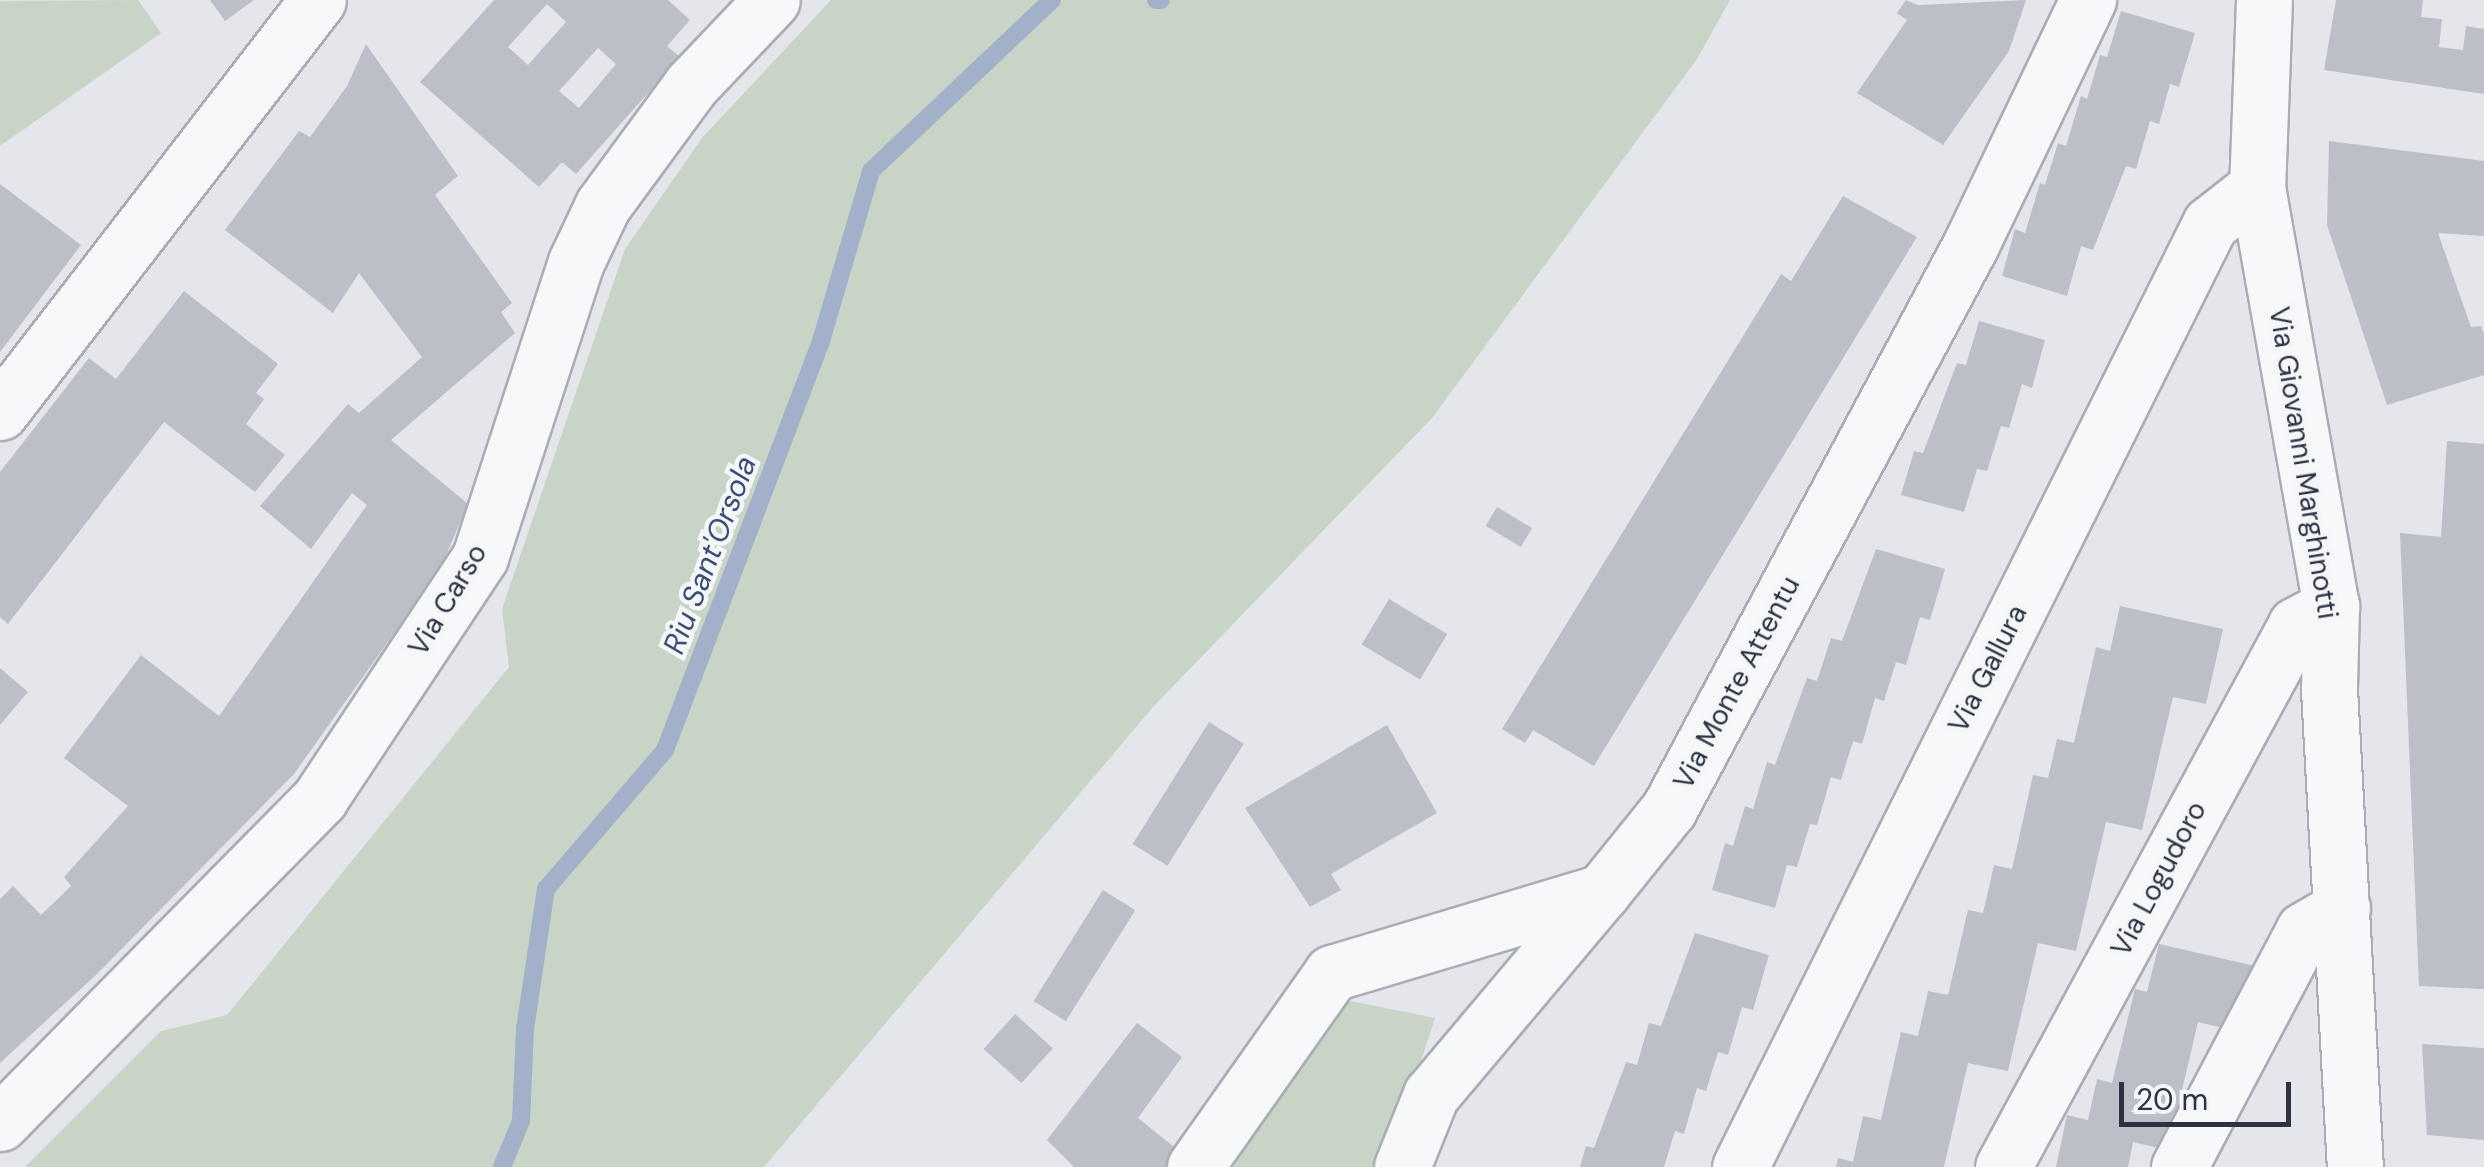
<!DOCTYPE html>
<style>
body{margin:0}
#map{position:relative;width:2484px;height:1167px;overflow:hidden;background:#e4e6eb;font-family:"DM Sans",sans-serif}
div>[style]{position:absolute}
.green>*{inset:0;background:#c8d5c6}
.stream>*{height:18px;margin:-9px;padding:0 9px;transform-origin:9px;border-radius:9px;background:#a2b1c9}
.building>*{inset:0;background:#bcbfc8;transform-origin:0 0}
.roads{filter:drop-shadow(2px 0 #a9adb5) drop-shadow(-2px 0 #a9adb5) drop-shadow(0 2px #a9adb5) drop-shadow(0 -2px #a9adb5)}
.minor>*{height:55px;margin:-27.5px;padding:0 27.5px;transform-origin:27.5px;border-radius:27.5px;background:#f7f8fa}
span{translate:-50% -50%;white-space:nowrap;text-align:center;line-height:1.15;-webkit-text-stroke:9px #f4f6f8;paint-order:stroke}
.street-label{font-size:28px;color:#2d3343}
.water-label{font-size:30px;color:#394e75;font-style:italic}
.scale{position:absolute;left:2119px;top:1082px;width:172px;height:45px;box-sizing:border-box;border:5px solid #2d3343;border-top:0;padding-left:12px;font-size:30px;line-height:35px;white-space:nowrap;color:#2d3343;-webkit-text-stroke:8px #f4f6f8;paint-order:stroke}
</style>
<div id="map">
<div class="green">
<i style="clip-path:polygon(138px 0,161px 33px,0 146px,0 1px)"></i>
<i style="clip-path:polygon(831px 0,1730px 0,1697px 59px,1432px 418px,1153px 707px,764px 1167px,25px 1167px,161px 1031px,227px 1015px,509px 667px,502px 609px,625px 249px,702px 138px)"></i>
<i style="clip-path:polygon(1336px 998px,1435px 1018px,1386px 1167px,1221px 1167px)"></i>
</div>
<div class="stream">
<i style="left:1156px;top:0;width:5px"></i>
<i style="left:502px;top:1167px;width:50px;rotate:-67.6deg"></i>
<i style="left:521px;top:1121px;width:92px;rotate:-87.5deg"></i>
<i style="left:525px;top:1029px;width:142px;rotate:-81.5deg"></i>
<i style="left:546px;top:889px;width:183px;rotate:-49.4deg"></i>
<i style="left:665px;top:750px;width:438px;rotate:-69.1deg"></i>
<i style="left:821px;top:341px;width:177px;rotate:-73.6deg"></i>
<i style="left:871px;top:171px;width:249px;rotate:-43.4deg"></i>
</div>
<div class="building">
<i style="clip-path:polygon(210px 0,254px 0,225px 21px)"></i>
<i style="clip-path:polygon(evenodd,494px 0,668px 0,690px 20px,667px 46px,680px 57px,576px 174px,562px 162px,539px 187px,420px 82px,494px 0,547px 4px,566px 22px,528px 65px,508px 47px,547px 4px,494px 0,598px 48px,616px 64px,579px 108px,559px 91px,598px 48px)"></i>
<i style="clip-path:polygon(1906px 0,1918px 5px,2026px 0,2009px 51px,1943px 145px,1857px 93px,1907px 20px,1897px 13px)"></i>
<i style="clip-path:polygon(2336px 0,2423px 0,2421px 17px,2442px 19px,2439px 47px,2463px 50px,2466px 26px,2484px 29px,2484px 94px,2324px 70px)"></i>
<i style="clip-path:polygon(2121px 11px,2195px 33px,2179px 87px,2170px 84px,2159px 124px,2150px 121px,2136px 169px,2126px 166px,2093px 250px,2081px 246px,2067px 296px,2002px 276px,2015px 229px,2025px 233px,2040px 183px,2045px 185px,2058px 143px,2066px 146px,2081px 96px,2087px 99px,2100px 55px,2107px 57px)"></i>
<i style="clip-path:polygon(366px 44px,458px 176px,435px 195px,512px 303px,501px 312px,515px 333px,391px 440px,468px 504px,441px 567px,294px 774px,97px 974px,0 1063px,0 899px,13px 886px,41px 915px,71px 886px,64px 877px,128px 806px,64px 758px,141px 655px,219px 716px,367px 505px,352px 493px,311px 549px,260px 506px,348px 404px,359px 413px,422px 357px,359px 273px,333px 313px,225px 230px,299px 131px,310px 137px,347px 86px)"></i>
<i style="clip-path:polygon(2329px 141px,2484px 161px,2484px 236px,2438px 233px,2471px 327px,2481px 326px,2484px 334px,2484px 375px,2387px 405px,2327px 225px)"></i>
<i style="clip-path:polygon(0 184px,81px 245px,0 352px)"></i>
<i style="clip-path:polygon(1843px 196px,1917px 237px,1594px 766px,1533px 730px,1525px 743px,1502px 729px,1781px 274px,1791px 281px)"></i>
<i style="clip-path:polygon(184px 291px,278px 364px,256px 393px,264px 399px,246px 424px,285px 455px,255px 492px,164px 422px,8px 624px,0 617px,0 472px,89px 358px,116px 379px)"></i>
<i style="clip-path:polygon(1979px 321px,2045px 340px,2032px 388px,2022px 384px,2009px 428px,2001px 426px,1987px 471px,1977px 469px,1964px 512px,1901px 495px,1914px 451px,1923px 453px,1957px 363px,1966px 365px)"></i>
<i style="clip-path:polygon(2447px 441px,2484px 444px,2484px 989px,2419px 986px,2400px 533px,2441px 537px)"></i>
<i style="left:1497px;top:507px;width:41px;height:22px;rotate:31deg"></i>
<i style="clip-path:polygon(1876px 549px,1945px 569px,1930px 620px,1920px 617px,1906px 665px,1896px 662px,1884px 701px,1875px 698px,1862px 744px,1853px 741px,1841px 780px,1831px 777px,1817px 825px,1810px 824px,1797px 867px,1787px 865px,1775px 908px,1712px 890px,1725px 843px,1733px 846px,1745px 806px,1753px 809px,1767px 762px,1775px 765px,1807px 678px,1817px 681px,1831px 638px,1842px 641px)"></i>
<i style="left:1389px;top:599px;width:68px;height:53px;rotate:31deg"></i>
<i style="clip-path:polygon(2120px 606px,2223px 629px,2206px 704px,2173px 697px,2142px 830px,2106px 822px,2076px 951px,2038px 943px,2008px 1071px,1968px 1063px,1944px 1167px,1836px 1167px,1838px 1158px,1853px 1162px,1863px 1116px,1881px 1120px,1901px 1032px,1918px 1036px,1928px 991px,1948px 995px,1968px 910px,1983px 913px,1994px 865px,2012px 869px,2033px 775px,2048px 778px,2057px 739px,2074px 743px,2096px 647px,2110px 651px)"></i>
<i style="clip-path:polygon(0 668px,28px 692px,0 725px)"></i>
<i style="left:1209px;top:722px;width:41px;height:144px;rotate:32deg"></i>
<i style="clip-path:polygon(1387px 725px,1437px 813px,1331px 874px,1341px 890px,1310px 907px,1245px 808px)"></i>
<i style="left:1103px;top:890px;width:38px;height:131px;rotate:32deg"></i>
<i style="clip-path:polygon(1695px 933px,1769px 955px,1753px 1010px,1742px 1007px,1728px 1055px,1718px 1052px,1706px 1091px,1697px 1088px,1684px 1134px,1675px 1131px,1664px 1167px,1580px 1167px,1586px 1146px,1594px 1148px,1626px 1062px,1637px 1065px,1649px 1023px,1661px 1026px)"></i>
<i style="clip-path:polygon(2159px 944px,2255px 966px,2240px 1032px,2198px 1022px,2168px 1150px,2133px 1142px,2128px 1167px,2056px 1167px,2067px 1115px,2088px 1120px,2097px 1079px,2112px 1083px,2135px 989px,2147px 992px)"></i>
<i style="left:1015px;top:1014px;width:51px;height:47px;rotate:42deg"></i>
<i style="clip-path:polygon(1137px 1023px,1182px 1057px,1138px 1118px,1179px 1151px,1167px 1167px,1074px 1167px,1047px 1140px)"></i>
<i style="clip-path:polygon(2422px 1044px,2484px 1048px,2484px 1140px,2427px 1135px)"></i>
</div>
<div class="roads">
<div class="minor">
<i style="left:2264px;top:0;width:187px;rotate:92.1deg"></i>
<i style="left:2257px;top:187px;width:425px;rotate:80deg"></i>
<i style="left:2331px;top:606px;width:83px;rotate:91.4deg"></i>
<i style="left:2329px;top:689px;width:479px;rotate:86.9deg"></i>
<i style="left:0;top:412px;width:520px;rotate:-52.34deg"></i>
<i style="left:0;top:1123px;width:456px;rotate:-45.4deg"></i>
<i style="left:320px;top:798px;width:289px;rotate:-56.4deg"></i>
<i style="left:480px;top:557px;width:310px;rotate:-72deg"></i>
<i style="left:576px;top:262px;width:63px;rotate:-64.7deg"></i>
<i style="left:603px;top:205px;width:149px;rotate:-53.7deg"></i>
<i style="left:691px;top:85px;width:117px;rotate:-46.4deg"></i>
<i style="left:1195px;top:1167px;width:237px;rotate:-54.8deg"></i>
<i style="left:1332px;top:973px;width:282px;rotate:-16.7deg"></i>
<i style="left:1602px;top:892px;width:107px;rotate:-51.1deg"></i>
<i style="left:1669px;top:809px;width:641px;rotate:-61.87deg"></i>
<i style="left:1971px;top:244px;width:271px;rotate:-64.4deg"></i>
<i style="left:1402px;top:1167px;width:78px;rotate:-68.1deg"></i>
<i style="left:1431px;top:1095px;width:265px;rotate:-49.9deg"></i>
<i style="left:1740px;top:1167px;width:1054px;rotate:-63.51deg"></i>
<i style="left:2210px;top:224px;width:60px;rotate:-38.2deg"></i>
<i style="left:2003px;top:1167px;width:616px;rotate:-61.6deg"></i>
<i style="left:2296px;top:625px;width:40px;rotate:-28deg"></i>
<i style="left:2179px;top:1167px;width:268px;rotate:-62.2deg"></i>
<i style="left:2304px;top:930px;width:44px;rotate:-30.1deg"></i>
</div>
</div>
<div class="street-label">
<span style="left:2303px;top:463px;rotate:81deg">Via Giovanni Marghinotti</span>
<span style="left:448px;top:600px;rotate:-59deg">Via Carso</span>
<span style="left:1988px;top:669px;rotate:-63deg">Via Gallura</span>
<span style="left:1737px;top:683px;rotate:-62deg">Via Monte Attentu</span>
<span style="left:2159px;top:879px;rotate:-62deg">Via Logudoro</span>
</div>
<div class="water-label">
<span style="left:710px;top:555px;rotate:-69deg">Riu Sant'Orsola</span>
</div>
<div class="scale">20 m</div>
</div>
